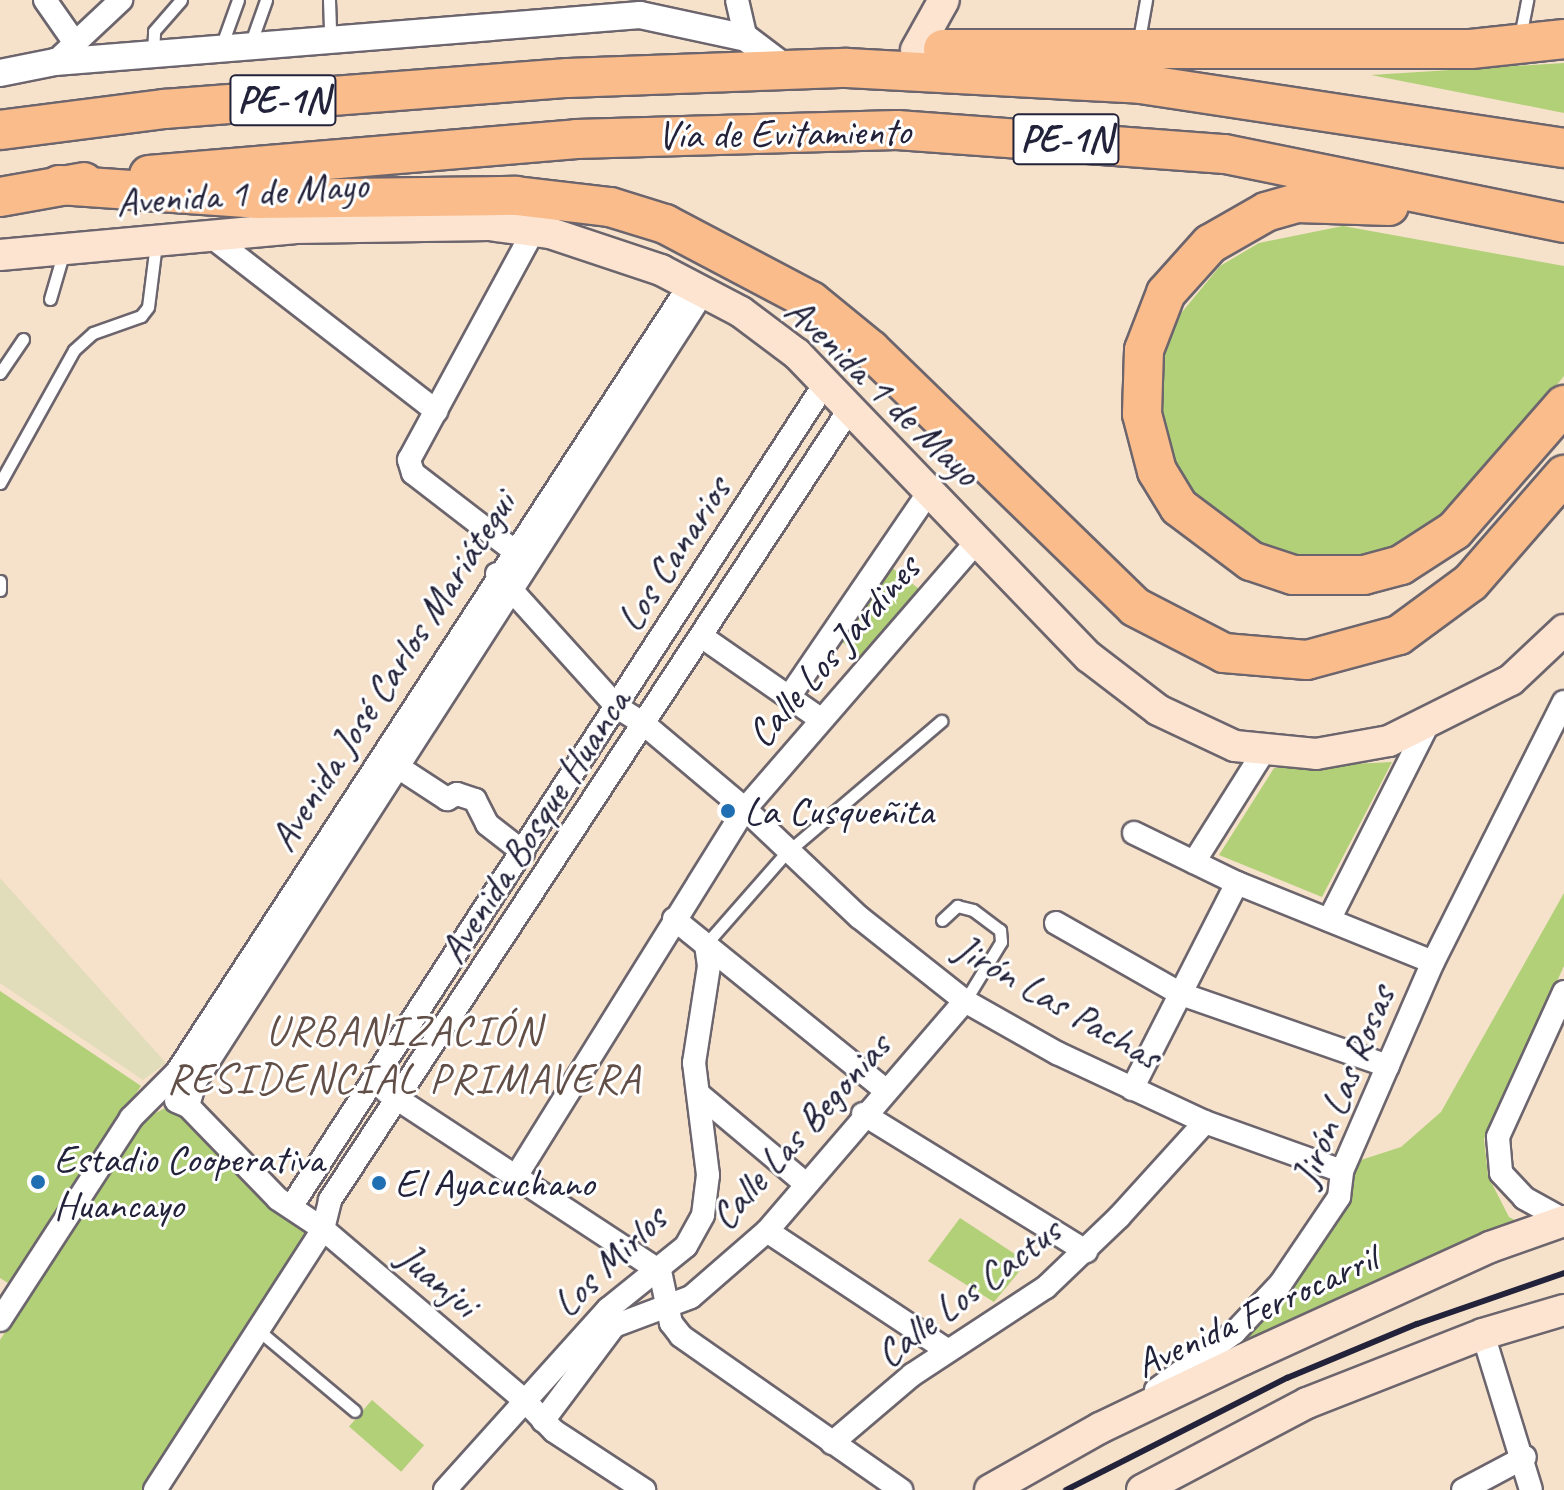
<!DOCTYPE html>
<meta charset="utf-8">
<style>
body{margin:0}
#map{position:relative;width:1564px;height:1490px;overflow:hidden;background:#f6e1ca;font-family:Caveat,sans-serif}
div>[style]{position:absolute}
.built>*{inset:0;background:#e1dcba}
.green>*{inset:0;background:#b1d078;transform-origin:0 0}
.roads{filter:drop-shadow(2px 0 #6c656d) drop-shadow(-2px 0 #6c656d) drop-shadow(0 2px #6c656d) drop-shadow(0 -2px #6c656d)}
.service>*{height:11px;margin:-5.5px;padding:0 5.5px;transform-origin:5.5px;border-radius:5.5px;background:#fff}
.minor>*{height:22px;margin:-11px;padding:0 11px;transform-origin:11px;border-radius:11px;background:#fff}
.tertiary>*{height:26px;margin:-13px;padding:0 13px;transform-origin:13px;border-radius:13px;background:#fff}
.secondary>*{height:30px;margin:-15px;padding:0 15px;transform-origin:15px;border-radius:15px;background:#fde4d1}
.motorway>*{height:38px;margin:-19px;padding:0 19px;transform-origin:19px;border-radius:19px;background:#fabc8b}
.rail>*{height:6px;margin:-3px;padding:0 3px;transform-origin:3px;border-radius:3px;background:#22223b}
.dots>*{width:22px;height:22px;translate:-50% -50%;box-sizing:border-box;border:4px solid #fff;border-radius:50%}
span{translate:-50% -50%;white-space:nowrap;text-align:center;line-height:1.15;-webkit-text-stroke:6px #fff;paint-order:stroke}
.shield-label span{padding:2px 6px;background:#fff;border:2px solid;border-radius:6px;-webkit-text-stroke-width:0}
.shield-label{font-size:38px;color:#22223b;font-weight:700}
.street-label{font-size:40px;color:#22223b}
.poi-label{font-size:40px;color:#22223b}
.left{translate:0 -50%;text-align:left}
.neighbourhood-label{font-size:42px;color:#614f48;letter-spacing:2px}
</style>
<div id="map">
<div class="built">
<i style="clip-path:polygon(0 878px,166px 1063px,143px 1080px,0 983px)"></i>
</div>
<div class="green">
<i style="clip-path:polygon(1564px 63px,1564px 113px,1371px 75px)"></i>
<i style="clip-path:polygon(1343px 226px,1564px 266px,1564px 376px,1447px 519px,1402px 547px,1327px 567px,1238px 540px,1191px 492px,1162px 433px,1158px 377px,1173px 323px,1220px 266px,1259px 243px)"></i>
<i style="left:887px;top:564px;width:42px;height:89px;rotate:38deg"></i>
<i style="clip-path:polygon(1392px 762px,1322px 897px,1219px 855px,1274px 768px)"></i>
<i style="clip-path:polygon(1564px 893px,1564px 966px,1484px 1139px,1488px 1176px,1509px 1217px,1528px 1227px,1211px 1359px,1361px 1160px,1401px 1147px,1441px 1112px)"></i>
<i style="clip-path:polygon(0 991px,141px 1086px,8px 1283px,0 1278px)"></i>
<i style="clip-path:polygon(169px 1106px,179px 1108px,309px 1231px,142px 1490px,0 1490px,0 1340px,146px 1118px)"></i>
<i style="clip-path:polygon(960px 1218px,1027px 1262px,994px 1302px,928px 1261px)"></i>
<i style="left:372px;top:1400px;width:69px;height:35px;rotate:41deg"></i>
</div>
<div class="roads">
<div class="service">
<i style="left:329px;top:0;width:38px;rotate:88deg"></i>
<i style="left:1520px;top:37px;width:38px;rotate:-79deg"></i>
<i style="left:250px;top:45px;width:48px;rotate:-70.4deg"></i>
<i style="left:1138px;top:45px;width:46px;rotate:-79.9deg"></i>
<i style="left:221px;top:47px;width:50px;rotate:-70.1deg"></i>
<i style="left:153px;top:53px;width:22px;rotate:-87deg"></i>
<i style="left:154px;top:31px;width:41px;rotate:-48.9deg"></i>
<i style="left:50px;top:299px;width:50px;rotate:-73.7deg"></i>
<i style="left:0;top:373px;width:41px;rotate:-55.9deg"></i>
<i style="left:0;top:483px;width:152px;rotate:-60.9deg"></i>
<i style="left:74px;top:350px;width:25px;rotate:-42deg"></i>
<i style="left:93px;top:333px;width:51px;rotate:-19.5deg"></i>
<i style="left:141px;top:316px;width:11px;rotate:-52deg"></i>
<i style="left:148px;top:307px;width:64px;rotate:-82.8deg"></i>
<i style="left:0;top:581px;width:9px;rotate:90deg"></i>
<i style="left:942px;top:920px;width:21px;rotate:-43deg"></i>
<i style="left:957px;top:906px;width:16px;rotate:14deg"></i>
<i style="left:973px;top:910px;width:34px;rotate:37deg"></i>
<i style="left:1000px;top:930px;width:12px;rotate:85deg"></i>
<i style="left:1001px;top:942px;width:69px;rotate:121.4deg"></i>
<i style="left:706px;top:944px;width:121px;rotate:-48.7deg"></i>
<i style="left:786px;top:853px;width:204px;rotate:-40.4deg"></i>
<i style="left:258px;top:1330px;width:126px;rotate:39.9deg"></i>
</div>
<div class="minor">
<i style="left:45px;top:0;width:52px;rotate:55.1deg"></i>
<i style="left:737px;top:0;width:39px;rotate:77deg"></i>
<i style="left:55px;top:62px;width:91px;rotate:-43.2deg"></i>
<i style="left:208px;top:234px;width:289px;rotate:37.8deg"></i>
<i style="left:513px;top:550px;width:126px;rotate:-142.4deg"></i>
<i style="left:413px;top:473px;width:14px;rotate:-107deg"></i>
<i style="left:409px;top:460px;width:262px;rotate:-61.5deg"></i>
<i style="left:497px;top:574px;width:179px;rotate:47.9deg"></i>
<i style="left:617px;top:707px;width:32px;rotate:32deg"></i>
<i style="left:644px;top:724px;width:132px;rotate:40.1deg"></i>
<i style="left:745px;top:809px;width:157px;rotate:43.5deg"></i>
<i style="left:859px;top:917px;width:135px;rotate:38.4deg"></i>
<i style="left:965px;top:1001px;width:106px;rotate:29.5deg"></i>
<i style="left:1057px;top:1053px;width:163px;rotate:25deg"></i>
<i style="left:1205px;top:1122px;width:145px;rotate:19.7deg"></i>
<i style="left:701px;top:636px;width:144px;rotate:34.8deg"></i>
<i style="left:789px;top:697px;width:250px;rotate:-55.7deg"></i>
<i style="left:398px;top:767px;width:59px;rotate:33.1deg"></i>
<i style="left:447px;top:799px;width:11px;rotate:-27deg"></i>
<i style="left:457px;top:794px;width:19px;rotate:18deg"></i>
<i style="left:475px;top:800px;width:27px;rotate:63deg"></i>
<i style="left:487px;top:824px;width:46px;rotate:37.9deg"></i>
<i style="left:1134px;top:833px;width:114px;rotate:25.9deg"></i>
<i style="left:1237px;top:883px;width:211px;rotate:22deg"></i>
<i style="left:1194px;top:862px;width:131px;rotate:-57.8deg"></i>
<i style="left:674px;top:919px;width:270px;rotate:39deg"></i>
<i style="left:1329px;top:920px;width:222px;rotate:-63.2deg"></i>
<i style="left:1056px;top:923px;width:144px;rotate:29.6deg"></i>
<i style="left:1181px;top:994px;width:219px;rotate:19.2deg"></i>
<i style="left:1564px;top:992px;width:159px;rotate:114.5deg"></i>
<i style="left:1498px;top:1137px;width:36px;rotate:85deg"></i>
<i style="left:1501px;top:1173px;width:34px;rotate:47deg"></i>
<i style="left:1524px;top:1198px;width:46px;rotate:28.8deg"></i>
<i style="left:1132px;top:1089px;width:231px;rotate:-63deg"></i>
<i style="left:387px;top:1092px;width:326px;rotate:33.3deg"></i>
<i style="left:660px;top:1271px;width:53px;rotate:78.1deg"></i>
<i style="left:671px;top:1323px;width:16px;rotate:52deg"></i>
<i style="left:681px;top:1336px;width:269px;rotate:35deg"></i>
<i style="left:701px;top:1096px;width:137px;rotate:40deg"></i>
<i style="left:176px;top:1101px;width:13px;rotate:23deg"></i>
<i style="left:188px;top:1106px;width:129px;rotate:45.9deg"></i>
<i style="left:278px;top:1199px;width:54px;rotate:33.7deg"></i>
<i style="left:323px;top:1229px;width:264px;rotate:40.4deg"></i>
<i style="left:524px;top:1400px;width:43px;rotate:45.9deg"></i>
<i style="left:554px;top:1431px;width:108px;rotate:33.2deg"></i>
<i style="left:188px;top:1106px;width:25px;rotate:-74deg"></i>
<i style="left:195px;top:1082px;width:941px;rotate:-57.24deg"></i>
<i style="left:863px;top:1114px;width:262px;rotate:31.6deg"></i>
<i style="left:515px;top:1178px;width:435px;rotate:-58.1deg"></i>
<i style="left:745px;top:809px;width:357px;rotate:-49.1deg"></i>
<i style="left:291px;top:1207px;width:983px;rotate:-57.04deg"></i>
<i style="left:767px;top:1231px;width:216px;rotate:33.5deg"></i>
<i style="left:0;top:1320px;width:241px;rotate:-57deg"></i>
<i style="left:131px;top:1118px;width:65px;rotate:-45deg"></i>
<i style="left:177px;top:1072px;width:942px;rotate:-56.92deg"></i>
<i style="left:1483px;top:1334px;width:163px;rotate:72.9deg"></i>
<i style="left:1156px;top:1390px;width:97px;rotate:-36.2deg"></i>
<i style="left:1234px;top:1333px;width:69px;rotate:-46.8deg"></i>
<i style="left:1281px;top:1283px;width:104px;rotate:-56deg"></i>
<i style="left:1339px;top:1197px;width:26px;rotate:-83deg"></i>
<i style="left:1342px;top:1171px;width:228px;rotate:-66.5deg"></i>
<i style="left:1433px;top:962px;width:291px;rotate:-63.3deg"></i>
<i style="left:543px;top:1421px;width:119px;rotate:-53.2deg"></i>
<i style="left:614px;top:1326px;width:82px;rotate:-20.6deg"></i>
<i style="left:691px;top:1297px;width:101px;rotate:-41deg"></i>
<i style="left:767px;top:1231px;width:303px;rotate:-49.3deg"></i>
<i style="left:832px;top:1443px;width:105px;rotate:-40.4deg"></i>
<i style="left:912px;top:1375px;width:160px;rotate:-33.3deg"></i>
<i style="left:1046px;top:1287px;width:101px;rotate:-43.8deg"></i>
<i style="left:1119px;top:1217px;width:128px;rotate:-47.8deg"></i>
<i style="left:155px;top:1490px;width:310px;rotate:-57.2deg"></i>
<i style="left:323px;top:1229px;width:30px;rotate:-76deg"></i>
<i style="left:330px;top:1200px;width:949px;rotate:-56.7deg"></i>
<i style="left:445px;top:1490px;width:244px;rotate:-48deg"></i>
<i style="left:608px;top:1309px;width:100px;rotate:-38.9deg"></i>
<i style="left:686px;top:1246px;width:35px;rotate:-61deg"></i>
<i style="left:703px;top:1215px;width:40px;rotate:-82.9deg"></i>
<i style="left:708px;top:1175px;width:113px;rotate:-97.1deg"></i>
<i style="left:694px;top:1063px;width:98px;rotate:-81.2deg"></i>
<i style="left:709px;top:966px;width:22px;rotate:-98deg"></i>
<i style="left:1463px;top:1490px;width:70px;rotate:-28deg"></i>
</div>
<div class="tertiary">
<i style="left:0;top:73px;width:56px;rotate:-11.3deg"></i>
<i style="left:55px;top:62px;width:587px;rotate:-4.59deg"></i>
<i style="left:640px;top:15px;width:108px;rotate:12.2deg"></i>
<i style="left:746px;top:38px;width:51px;rotate:37.1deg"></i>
</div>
<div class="secondary">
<i style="left:916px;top:50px;width:57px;rotate:-60.8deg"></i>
<i style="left:0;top:255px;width:295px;rotate:-5.2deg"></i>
<i style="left:294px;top:228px;width:195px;rotate:-0.9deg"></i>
<i style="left:489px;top:225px;width:62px;rotate:7.5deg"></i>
<i style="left:550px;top:233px;width:117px;rotate:18.4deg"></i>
<i style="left:661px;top:270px;width:90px;rotate:27.7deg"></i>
<i style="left:741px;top:312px;width:70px;rotate:36.9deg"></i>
<i style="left:797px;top:354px;width:421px;rotate:46.1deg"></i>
<i style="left:1089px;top:657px;width:87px;rotate:37.5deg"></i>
<i style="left:1158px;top:710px;width:85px;rotate:25.1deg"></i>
<i style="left:1235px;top:746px;width:81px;rotate:5.6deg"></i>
<i style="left:1316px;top:754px;width:74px;rotate:-10.1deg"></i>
<i style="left:1389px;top:741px;width:136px;rotate:-26.6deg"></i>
<i style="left:1511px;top:680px;width:73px;rotate:-43.3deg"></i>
<i style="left:990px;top:1490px;width:126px;rotate:-29.4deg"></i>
<i style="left:1100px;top:1428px;width:157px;rotate:-25.6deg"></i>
<i style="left:1242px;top:1360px;width:273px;rotate:-24.5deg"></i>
<i style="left:1490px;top:1247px;width:78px;rotate:-19.4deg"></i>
<i style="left:1142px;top:1490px;width:187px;rotate:-27.8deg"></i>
<i style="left:1307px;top:1403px;width:189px;rotate:-21.4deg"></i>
<i style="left:1483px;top:1334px;width:84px;rotate:-16.5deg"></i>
</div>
<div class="motorway">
<i style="left:943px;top:49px;width:528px"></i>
<i style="left:1471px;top:49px;width:94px;rotate:-6.1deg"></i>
<i style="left:0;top:130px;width:165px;rotate:-7.3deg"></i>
<i style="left:164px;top:109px;width:405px;rotate:-4.4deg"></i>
<i style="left:568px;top:78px;width:279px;rotate:-2.1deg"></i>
<i style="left:847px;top:68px;width:294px;rotate:3.1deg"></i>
<i style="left:1141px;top:84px;width:428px;rotate:8.6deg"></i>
<i style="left:149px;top:175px;width:429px;rotate:-4.8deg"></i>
<i style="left:576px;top:139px;width:321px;rotate:-1.6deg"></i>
<i style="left:897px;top:130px;width:329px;rotate:4.2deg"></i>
<i style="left:1225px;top:154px;width:346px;rotate:11.5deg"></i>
<i style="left:59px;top:185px;width:198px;rotate:4deg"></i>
<i style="left:257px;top:199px;width:259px;rotate:-0.7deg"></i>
<i style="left:516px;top:196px;width:95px;rotate:6.7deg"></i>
<i style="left:610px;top:207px;width:58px;rotate:17.2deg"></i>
<i style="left:665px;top:224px;width:165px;rotate:27.8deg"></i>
<i style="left:811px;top:301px;width:77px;rotate:39.2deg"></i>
<i style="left:871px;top:350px;width:368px;rotate:44.2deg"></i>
<i style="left:1135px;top:607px;width:100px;rotate:27.3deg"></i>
<i style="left:1224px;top:653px;width:83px;rotate:4.8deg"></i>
<i style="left:1307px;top:660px;width:95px;rotate:-15.2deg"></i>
<i style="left:1399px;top:635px;width:89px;rotate:-36.4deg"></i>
<i style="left:1471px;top:582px;width:142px;rotate:-49deg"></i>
<i style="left:0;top:197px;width:85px;rotate:-10.1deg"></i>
<i style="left:1389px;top:206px;width:92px;rotate:-178.1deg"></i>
<i style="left:1297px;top:203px;width:32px;rotate:164deg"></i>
<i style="left:1266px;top:212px;width:64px;rotate:150.3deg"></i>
<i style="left:1210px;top:244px;width:66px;rotate:131.9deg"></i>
<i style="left:1166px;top:293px;width:61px;rotate:111.1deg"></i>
<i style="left:1144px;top:350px;width:64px;rotate:91.8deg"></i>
<i style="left:1142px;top:414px;width:59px;rotate:75.3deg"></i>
<i style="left:1157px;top:471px;width:42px;rotate:58.6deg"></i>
<i style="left:1179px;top:507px;width:90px;rotate:36.9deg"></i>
<i style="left:1251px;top:561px;width:44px;rotate:18.4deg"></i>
<i style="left:1293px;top:575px;width:71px"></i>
<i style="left:1364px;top:575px;width:38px;rotate:-15deg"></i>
<i style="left:1401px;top:565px;width:64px;rotate:-32.9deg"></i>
<i style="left:1455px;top:530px;width:166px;rotate:-48.9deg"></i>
</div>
</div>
<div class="rail">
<i style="left:1066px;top:1490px;width:248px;rotate:-26.9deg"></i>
<i style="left:1287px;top:1378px;width:141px;rotate:-22.6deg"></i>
<i style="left:1417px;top:1324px;width:156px;rotate:-19.1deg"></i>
</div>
<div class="dots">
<i style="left:728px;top:811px;background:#1f6fb2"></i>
<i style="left:38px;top:1182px;background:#1f6fb2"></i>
<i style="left:379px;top:1183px;background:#1f6fb2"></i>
</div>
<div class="shield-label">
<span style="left:283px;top:100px">PE-1N</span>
<span style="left:1066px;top:139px">PE-1N</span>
</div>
<div class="street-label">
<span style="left:784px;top:133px;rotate:-1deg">Vía de Evitamiento</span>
<span style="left:242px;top:193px;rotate:-4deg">Avenida 1 de Mayo</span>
<span style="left:883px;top:391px;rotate:44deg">Avenida 1 de Mayo</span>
<span style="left:673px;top:554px;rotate:-57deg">Los Canarios</span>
<span style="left:833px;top:651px;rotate:-49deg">Calle Los Jardines</span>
<span style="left:392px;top:671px;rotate:-57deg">Avenida José Carlos Mariátegui</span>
<span style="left:534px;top:826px;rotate:-57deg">Avenida Bosque Huanca</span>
<span style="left:1058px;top:1002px;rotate:30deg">Jirón Las Pachas</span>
<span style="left:1343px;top:1086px;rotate:-68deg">Jirón Las Rosas</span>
<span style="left:800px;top:1131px;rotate:-48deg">Calle Las Begonias</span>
<span style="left:609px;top:1261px;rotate:-44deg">Los Mirlos</span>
<span style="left:438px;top:1280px;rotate:40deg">Juanjui</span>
<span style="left:968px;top:1292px;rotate:-37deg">Calle Los Cactus</span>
<span style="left:1256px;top:1311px;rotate:-25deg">Avenida Ferrocarril</span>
</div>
<div class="poi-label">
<span class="left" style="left:744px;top:811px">La Cusqueñita</span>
<span class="left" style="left:54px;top:1182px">Estadio Cooperativa<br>Huancayo</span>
<span class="left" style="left:395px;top:1183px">El Ayacuchano</span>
</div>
<div class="neighbourhood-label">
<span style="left:404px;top:1055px">URBANIZACIÓN<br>RESIDENCIAL PRIMAVERA</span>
</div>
</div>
